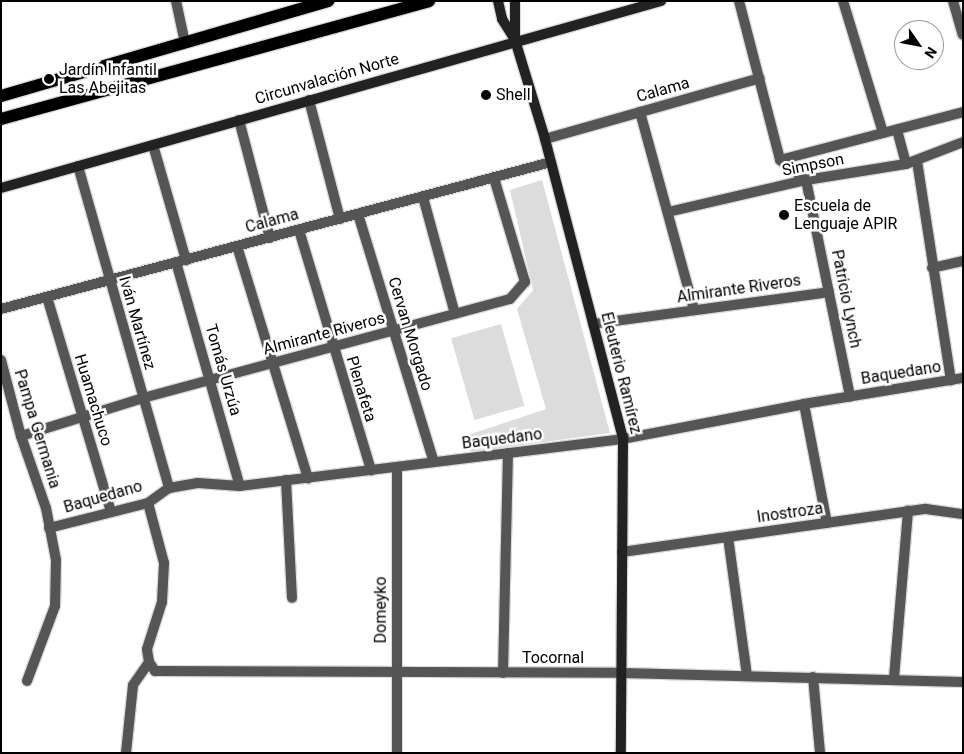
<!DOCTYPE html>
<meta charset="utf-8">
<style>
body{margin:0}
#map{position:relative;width:964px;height:754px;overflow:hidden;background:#fff;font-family:Roboto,sans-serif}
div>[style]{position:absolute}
.green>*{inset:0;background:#dcdcdc;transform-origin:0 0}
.roads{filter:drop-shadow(1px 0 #dbdbdb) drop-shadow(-1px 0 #dbdbdb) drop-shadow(0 1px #dbdbdb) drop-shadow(0 -1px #dbdbdb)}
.street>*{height:10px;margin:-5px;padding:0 5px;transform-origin:5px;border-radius:5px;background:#555}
.secondary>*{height:10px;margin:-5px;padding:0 5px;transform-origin:5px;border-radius:5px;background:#222}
.primary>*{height:12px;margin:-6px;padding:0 6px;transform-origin:6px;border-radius:6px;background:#000}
.dots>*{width:14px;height:14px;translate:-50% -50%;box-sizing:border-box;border:2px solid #fff;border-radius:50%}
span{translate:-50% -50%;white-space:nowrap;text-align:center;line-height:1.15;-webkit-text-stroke:5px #fff;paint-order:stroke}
.poi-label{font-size:16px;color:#000}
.left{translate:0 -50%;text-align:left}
.street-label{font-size:16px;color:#000}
.frame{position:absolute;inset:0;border:2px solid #000;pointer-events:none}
.north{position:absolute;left:894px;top:20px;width:50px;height:50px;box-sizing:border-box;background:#fff;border:1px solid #999;border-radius:50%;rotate:123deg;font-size:14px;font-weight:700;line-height:20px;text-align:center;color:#000}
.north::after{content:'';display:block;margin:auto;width:18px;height:22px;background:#000;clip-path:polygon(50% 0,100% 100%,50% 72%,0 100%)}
</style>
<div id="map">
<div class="green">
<i style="clip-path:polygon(542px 180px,610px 433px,471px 452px,465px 436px,546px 409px,517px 309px,533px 290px,510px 190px)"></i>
<i style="left:501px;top:324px;width:85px;height:52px;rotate:74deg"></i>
</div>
<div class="roads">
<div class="street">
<i style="left:176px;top:1px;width:43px;rotate:77.9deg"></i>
<i style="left:739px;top:1px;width:164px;rotate:75.5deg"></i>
<i style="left:843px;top:1px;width:138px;rotate:73.1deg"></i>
<i style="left:953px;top:1px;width:35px;rotate:74deg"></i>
<i style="left:309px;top:100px;width:123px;rotate:75.4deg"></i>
<i style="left:640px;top:112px;width:205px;rotate:74.7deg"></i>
<i style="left:239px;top:120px;width:122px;rotate:75.3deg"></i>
<i style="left:897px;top:130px;width:35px;rotate:75deg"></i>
<i style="left:545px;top:139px;width:223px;rotate:-15.8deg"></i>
<i style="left:153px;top:145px;width:120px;rotate:74deg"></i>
<i style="left:780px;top:160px;width:33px;rotate:38deg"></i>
<i style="left:806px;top:180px;width:221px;rotate:78.5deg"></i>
<i style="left:780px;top:160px;width:189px;rotate:-14.7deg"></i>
<i style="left:917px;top:161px;width:222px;rotate:81.2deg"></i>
<i style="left:78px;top:166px;width:335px;rotate:74.2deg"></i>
<i style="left:423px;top:197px;width:121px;rotate:74.7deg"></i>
<i style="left:668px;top:212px;width:142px;rotate:-13.1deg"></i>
<i style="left:806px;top:180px;width:101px;rotate:-9.1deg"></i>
<i style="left:906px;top:164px;width:61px;rotate:-21.1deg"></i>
<i style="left:358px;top:214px;width:259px;rotate:73deg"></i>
<i style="left:299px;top:230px;width:251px;rotate:73.3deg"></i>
<i style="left:237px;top:246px;width:243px;rotate:73deg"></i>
<i style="left:176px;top:262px;width:233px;rotate:74.1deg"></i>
<i style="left:932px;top:268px;width:32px;rotate:-13deg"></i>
<i style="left:47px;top:297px;width:224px;rotate:73.4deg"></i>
<i style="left:1px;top:309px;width:569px;rotate:-14.96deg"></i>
<i style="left:593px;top:324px;width:238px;rotate:-7.7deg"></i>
<i style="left:1px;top:360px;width:79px;rotate:75.3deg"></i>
<i style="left:21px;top:436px;width:76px;rotate:70.9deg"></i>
<i style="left:46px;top:508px;width:53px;rotate:79.1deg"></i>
<i style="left:56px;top:560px;width:46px;rotate:91.2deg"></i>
<i style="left:55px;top:606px;width:80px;rotate:110.5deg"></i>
<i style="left:804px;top:404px;width:121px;rotate:79.1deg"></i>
<i style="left:21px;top:436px;width:128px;rotate:-17.3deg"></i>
<i style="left:143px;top:398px;width:380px;rotate:-15.1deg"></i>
<i style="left:510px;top:299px;width:23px;rotate:-49deg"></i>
<i style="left:525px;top:282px;width:109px;rotate:-106.6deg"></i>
<i style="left:397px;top:467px;width:286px;rotate:90deg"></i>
<i style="left:286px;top:480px;width:118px;rotate:87.1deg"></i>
<i style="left:49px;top:528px;width:102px;rotate:-14.2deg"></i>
<i style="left:148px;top:503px;width:26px;rotate:-36deg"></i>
<i style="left:169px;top:488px;width:29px;rotate:-10deg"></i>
<i style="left:198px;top:483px;width:42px;rotate:4.1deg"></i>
<i style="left:240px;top:486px;width:386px;rotate:-7deg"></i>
<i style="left:623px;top:439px;width:184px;rotate:-10.9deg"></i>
<i style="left:804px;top:404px;width:161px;rotate:-9.3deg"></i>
<i style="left:728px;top:537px;width:139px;rotate:82.2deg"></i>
<i style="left:622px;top:552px;width:307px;rotate:-8.1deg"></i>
<i style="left:926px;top:509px;width:37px;rotate:8deg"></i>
<i style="left:149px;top:662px;width:11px;rotate:56deg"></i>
<i style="left:155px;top:671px;width:466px;rotate:0.2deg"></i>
<i style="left:621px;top:673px;width:342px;rotate:1.5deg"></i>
<i style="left:503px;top:673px;width:220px;rotate:-88.7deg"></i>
<i style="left:813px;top:677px;width:76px;rotate:84.7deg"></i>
<i style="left:894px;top:678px;width:168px;rotate:-85.2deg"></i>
<i style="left:126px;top:753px;width:68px;rotate:-84.1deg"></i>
<i style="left:133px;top:685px;width:28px;rotate:-55deg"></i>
<i style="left:149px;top:662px;width:13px;rotate:-99deg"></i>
<i style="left:147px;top:649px;width:49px;rotate:-72.3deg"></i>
<i style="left:162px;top:602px;width:39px;rotate:-87deg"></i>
<i style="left:164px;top:563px;width:62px;rotate:-104.9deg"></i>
</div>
<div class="secondary">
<i style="left:498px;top:1px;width:18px;rotate:77deg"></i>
<i style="left:502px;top:19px;width:25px;rotate:58deg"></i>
<i style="left:515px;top:40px;width:103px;rotate:73.1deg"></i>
<i style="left:545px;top:139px;width:310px;rotate:75.4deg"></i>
<i style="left:623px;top:439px;width:314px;rotate:90.4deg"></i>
<i style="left:515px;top:40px;width:39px;rotate:-90deg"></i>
<i style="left:1px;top:188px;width:686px;rotate:-15.82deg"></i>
</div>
<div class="primary">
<i style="left:1px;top:96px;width:341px;rotate:-16.2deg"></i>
<i style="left:1px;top:119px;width:444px;rotate:-15.4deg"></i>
</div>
</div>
<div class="dots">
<i style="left:49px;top:79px;background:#000"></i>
<i style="left:486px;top:95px;background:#000"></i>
<i style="left:784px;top:215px;background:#000"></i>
</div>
<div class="poi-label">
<span class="left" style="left:59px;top:79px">Jardín Infantil<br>Las Abejitas</span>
<span class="left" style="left:496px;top:95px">Shell</span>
<span class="left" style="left:794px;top:215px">Escuela de<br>Lenguaje APIR</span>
</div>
<div class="street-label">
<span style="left:327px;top:79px;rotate:-16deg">Circunvalación Norte</span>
<span style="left:663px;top:90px;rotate:-16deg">Calama</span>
<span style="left:813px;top:165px;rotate:-11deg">Simpson</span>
<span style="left:272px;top:221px;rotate:-15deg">Calama</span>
<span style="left:739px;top:289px;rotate:-8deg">Almirante Riveros</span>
<span style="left:846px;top:299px;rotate:79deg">Patricio Lynch</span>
<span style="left:137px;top:323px;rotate:74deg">Iván Martínez</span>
<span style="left:324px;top:334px;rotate:-15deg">Almirante Riveros</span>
<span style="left:410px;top:334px;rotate:73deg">Cervan Morgado</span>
<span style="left:223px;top:370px;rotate:74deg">Tomás Urzúa</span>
<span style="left:621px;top:373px;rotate:76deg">Eleuterio Ramírez</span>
<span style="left:901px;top:373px;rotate:-9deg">Baquedano</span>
<span style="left:361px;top:389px;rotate:73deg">Plenafeta</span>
<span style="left:93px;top:400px;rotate:73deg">Huamachuco</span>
<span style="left:37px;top:429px;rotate:73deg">Pampa Germania</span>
<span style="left:502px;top:439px;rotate:-7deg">Baquedano</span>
<span style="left:103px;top:497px;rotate:-16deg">Baquedano</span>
<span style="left:790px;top:513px;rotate:-8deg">Inostroza</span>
<span style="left:381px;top:610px;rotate:-90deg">Domeyko</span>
<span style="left:553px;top:658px">Tocornal</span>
</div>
<div class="frame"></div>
<div class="north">N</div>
</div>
